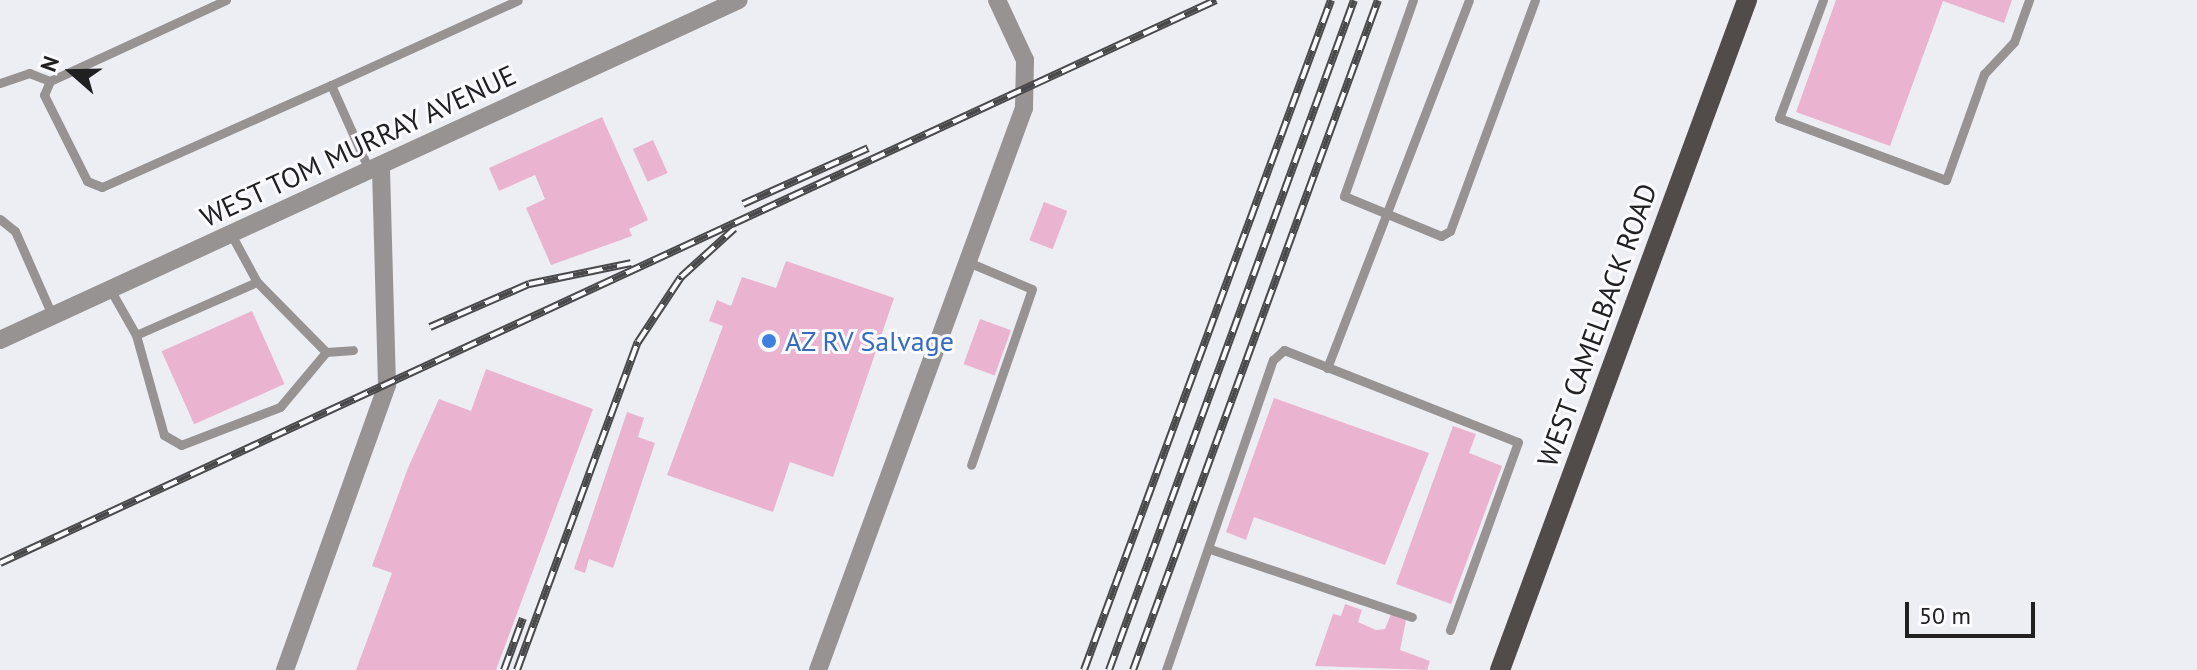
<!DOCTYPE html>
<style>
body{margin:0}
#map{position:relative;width:2197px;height:670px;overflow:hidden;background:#ededf4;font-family:"PT Sans",sans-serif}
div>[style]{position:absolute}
.building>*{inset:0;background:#eab4d0;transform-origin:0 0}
.service>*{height:9px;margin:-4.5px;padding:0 4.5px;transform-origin:4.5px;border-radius:4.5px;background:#979393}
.minor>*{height:18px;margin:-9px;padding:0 9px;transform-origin:9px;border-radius:9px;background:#979393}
.primary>*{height:20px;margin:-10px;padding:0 10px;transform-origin:10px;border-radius:10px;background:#514b4a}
.rail>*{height:8px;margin-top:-4px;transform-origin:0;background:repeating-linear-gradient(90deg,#fafaff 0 15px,#49494c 0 30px);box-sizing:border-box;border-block:2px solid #49494c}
.dots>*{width:22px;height:22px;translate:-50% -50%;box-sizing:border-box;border:4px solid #fafaff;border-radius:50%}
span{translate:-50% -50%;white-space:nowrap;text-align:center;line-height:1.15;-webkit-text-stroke:6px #fafaff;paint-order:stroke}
.street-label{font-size:28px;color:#202022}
.shop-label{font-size:28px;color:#366cbe}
.left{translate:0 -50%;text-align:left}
.north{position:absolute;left:32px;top:32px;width:80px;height:80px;-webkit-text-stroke:6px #fafaff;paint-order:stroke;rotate:290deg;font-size:22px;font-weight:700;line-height:32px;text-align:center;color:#202022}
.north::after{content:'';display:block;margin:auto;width:28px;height:36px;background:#202022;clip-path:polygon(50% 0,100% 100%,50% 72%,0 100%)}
.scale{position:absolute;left:1905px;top:602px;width:130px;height:36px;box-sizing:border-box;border:4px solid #202022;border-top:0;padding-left:10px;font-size:24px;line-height:28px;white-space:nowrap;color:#202022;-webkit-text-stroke:6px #fafaff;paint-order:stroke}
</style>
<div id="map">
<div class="building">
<i style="clip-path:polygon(1836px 0,2012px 0,2004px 23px,1943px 1px,1890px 146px,1796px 112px)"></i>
<i style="clip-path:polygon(602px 117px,648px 220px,629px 229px,632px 236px,551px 265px,526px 208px,545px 199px,535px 175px,499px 191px,489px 168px)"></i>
<i style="left:653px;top:140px;width:36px;height:22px;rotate:66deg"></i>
<i style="left:1044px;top:202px;width:25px;height:41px;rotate:21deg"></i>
<i style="clip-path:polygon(786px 261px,894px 298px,833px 477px,790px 462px,773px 512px,667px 475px,723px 326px,709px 321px,717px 300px,731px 306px,742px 277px,776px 288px)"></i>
<i style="left:252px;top:311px;width:80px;height:99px;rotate:66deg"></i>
<i style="left:980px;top:319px;width:33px;height:48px;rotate:20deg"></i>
<i style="clip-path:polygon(486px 369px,593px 409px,496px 670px,356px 670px,392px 573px,372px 566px,408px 468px,439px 399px,471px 411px)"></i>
<i style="clip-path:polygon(1274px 398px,1429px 453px,1385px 565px,1254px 517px,1246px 540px,1226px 532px)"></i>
<i style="clip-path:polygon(627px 412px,644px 418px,638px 437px,655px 443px,613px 568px,589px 559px,585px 573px,574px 569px)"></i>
<i style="clip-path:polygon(1453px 426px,1476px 434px,1469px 453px,1502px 466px,1451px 604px,1396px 584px)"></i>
<i style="clip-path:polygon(1345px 604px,1362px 610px,1358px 622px,1376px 630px,1385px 629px,1391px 614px,1406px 620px,1400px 650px,1430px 661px,1427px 670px,1315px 666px,1333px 614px,1341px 616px)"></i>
</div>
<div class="service">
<i style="left:226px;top:0;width:194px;rotate:155.3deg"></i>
<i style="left:50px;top:81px;width:15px;rotate:113deg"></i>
<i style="left:44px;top:95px;width:96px;rotate:63.4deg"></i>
<i style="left:87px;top:181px;width:16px;rotate:22deg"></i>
<i style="left:102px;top:187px;width:251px;rotate:-24deg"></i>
<i style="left:331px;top:85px;width:93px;rotate:65.9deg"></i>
<i style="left:1413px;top:0;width:208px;rotate:109.4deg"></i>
<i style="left:1344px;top:196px;width:105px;rotate:22.4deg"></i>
<i style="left:1441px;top:236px;width:10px;rotate:-29deg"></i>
<i style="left:1450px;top:231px;width:246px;rotate:-69.8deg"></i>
<i style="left:1823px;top:0;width:126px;rotate:110.4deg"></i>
<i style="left:1779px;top:118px;width:178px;rotate:20.4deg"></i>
<i style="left:1946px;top:180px;width:113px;rotate:-70.3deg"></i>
<i style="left:1984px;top:74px;width:44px;rotate:-46.8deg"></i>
<i style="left:2014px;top:42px;width:45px;rotate:-70.3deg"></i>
<i style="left:0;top:83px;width:31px;rotate:-19deg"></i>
<i style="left:29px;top:73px;width:22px;rotate:21deg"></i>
<i style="left:331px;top:85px;width:205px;rotate:-24.4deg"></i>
<i style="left:0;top:219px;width:19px;rotate:39deg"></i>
<i style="left:15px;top:231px;width:94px;rotate:66.2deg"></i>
<i style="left:232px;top:236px;width:52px;rotate:61.5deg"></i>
<i style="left:968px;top:262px;width:69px;rotate:22.9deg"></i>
<i style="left:1032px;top:289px;width:186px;rotate:109.1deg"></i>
<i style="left:111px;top:291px;width:51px;rotate:60.4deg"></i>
<i style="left:136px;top:335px;width:132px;rotate:-23.7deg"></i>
<i style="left:257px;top:282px;width:98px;rotate:45.4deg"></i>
<i style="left:326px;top:352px;width:27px;rotate:-4deg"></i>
<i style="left:136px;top:335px;width:104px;rotate:74.4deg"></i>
<i style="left:164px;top:435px;width:20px;rotate:30deg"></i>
<i style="left:181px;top:445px;width:106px;rotate:-21deg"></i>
<i style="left:280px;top:407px;width:72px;rotate:-50.1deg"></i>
<i style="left:1327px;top:368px;width:394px;rotate:-68.9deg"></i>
<i style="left:1210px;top:549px;width:213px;rotate:18.6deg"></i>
<i style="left:1166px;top:670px;width:328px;rotate:-71deg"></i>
<i style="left:1273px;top:360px;width:15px;rotate:-42deg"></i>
<i style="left:1284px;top:350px;width:251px;rotate:21.5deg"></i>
<i style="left:1518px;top:442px;width:200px;rotate:109.9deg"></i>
</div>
<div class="minor">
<i style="left:0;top:340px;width:813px;rotate:-24.71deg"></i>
<i style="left:285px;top:670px;width:303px;rotate:-70.3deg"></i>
<i style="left:387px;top:385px;width:220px;rotate:-91.6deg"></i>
<i style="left:818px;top:670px;width:599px;rotate:-69.87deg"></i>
<i style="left:1024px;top:108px;width:48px;rotate:-88.8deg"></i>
<i style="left:1025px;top:60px;width:66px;rotate:-115deg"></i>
</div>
<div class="primary">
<i style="left:1500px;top:670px;width:714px;rotate:-69.76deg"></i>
</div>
<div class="rail">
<i style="left:743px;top:204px;width:137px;rotate:-24.1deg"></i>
<i style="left:430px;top:327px;width:108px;rotate:-23.5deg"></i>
<i style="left:529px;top:284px;width:104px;rotate:-11.6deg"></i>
<i style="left:0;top:563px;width:1340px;rotate:-24.84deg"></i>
<i style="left:504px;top:670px;width:55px;rotate:-69.9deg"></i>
<i style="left:517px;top:670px;width:350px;rotate:-69.8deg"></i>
<i style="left:638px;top:342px;width:78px;rotate:-56.5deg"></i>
<i style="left:681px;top:277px;width:72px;rotate:-42.2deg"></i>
<i style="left:1084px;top:670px;width:714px;rotate:-69.76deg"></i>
<i style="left:1109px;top:670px;width:713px;rotate:-69.91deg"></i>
<i style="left:1133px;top:670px;width:713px;rotate:-69.91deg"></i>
</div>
<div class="dots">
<i style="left:769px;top:341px;background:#3f7fe0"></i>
</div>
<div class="street-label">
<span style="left:358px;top:146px;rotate:-25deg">WEST TOM MURRAY AVENUE</span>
<span style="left:1597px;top:325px;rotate:-70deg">WEST CAMELBACK ROAD</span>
</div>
<div class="shop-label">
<span class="left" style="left:785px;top:341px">AZ RV Salvage</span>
</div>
<div class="north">N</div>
<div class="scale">50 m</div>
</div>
